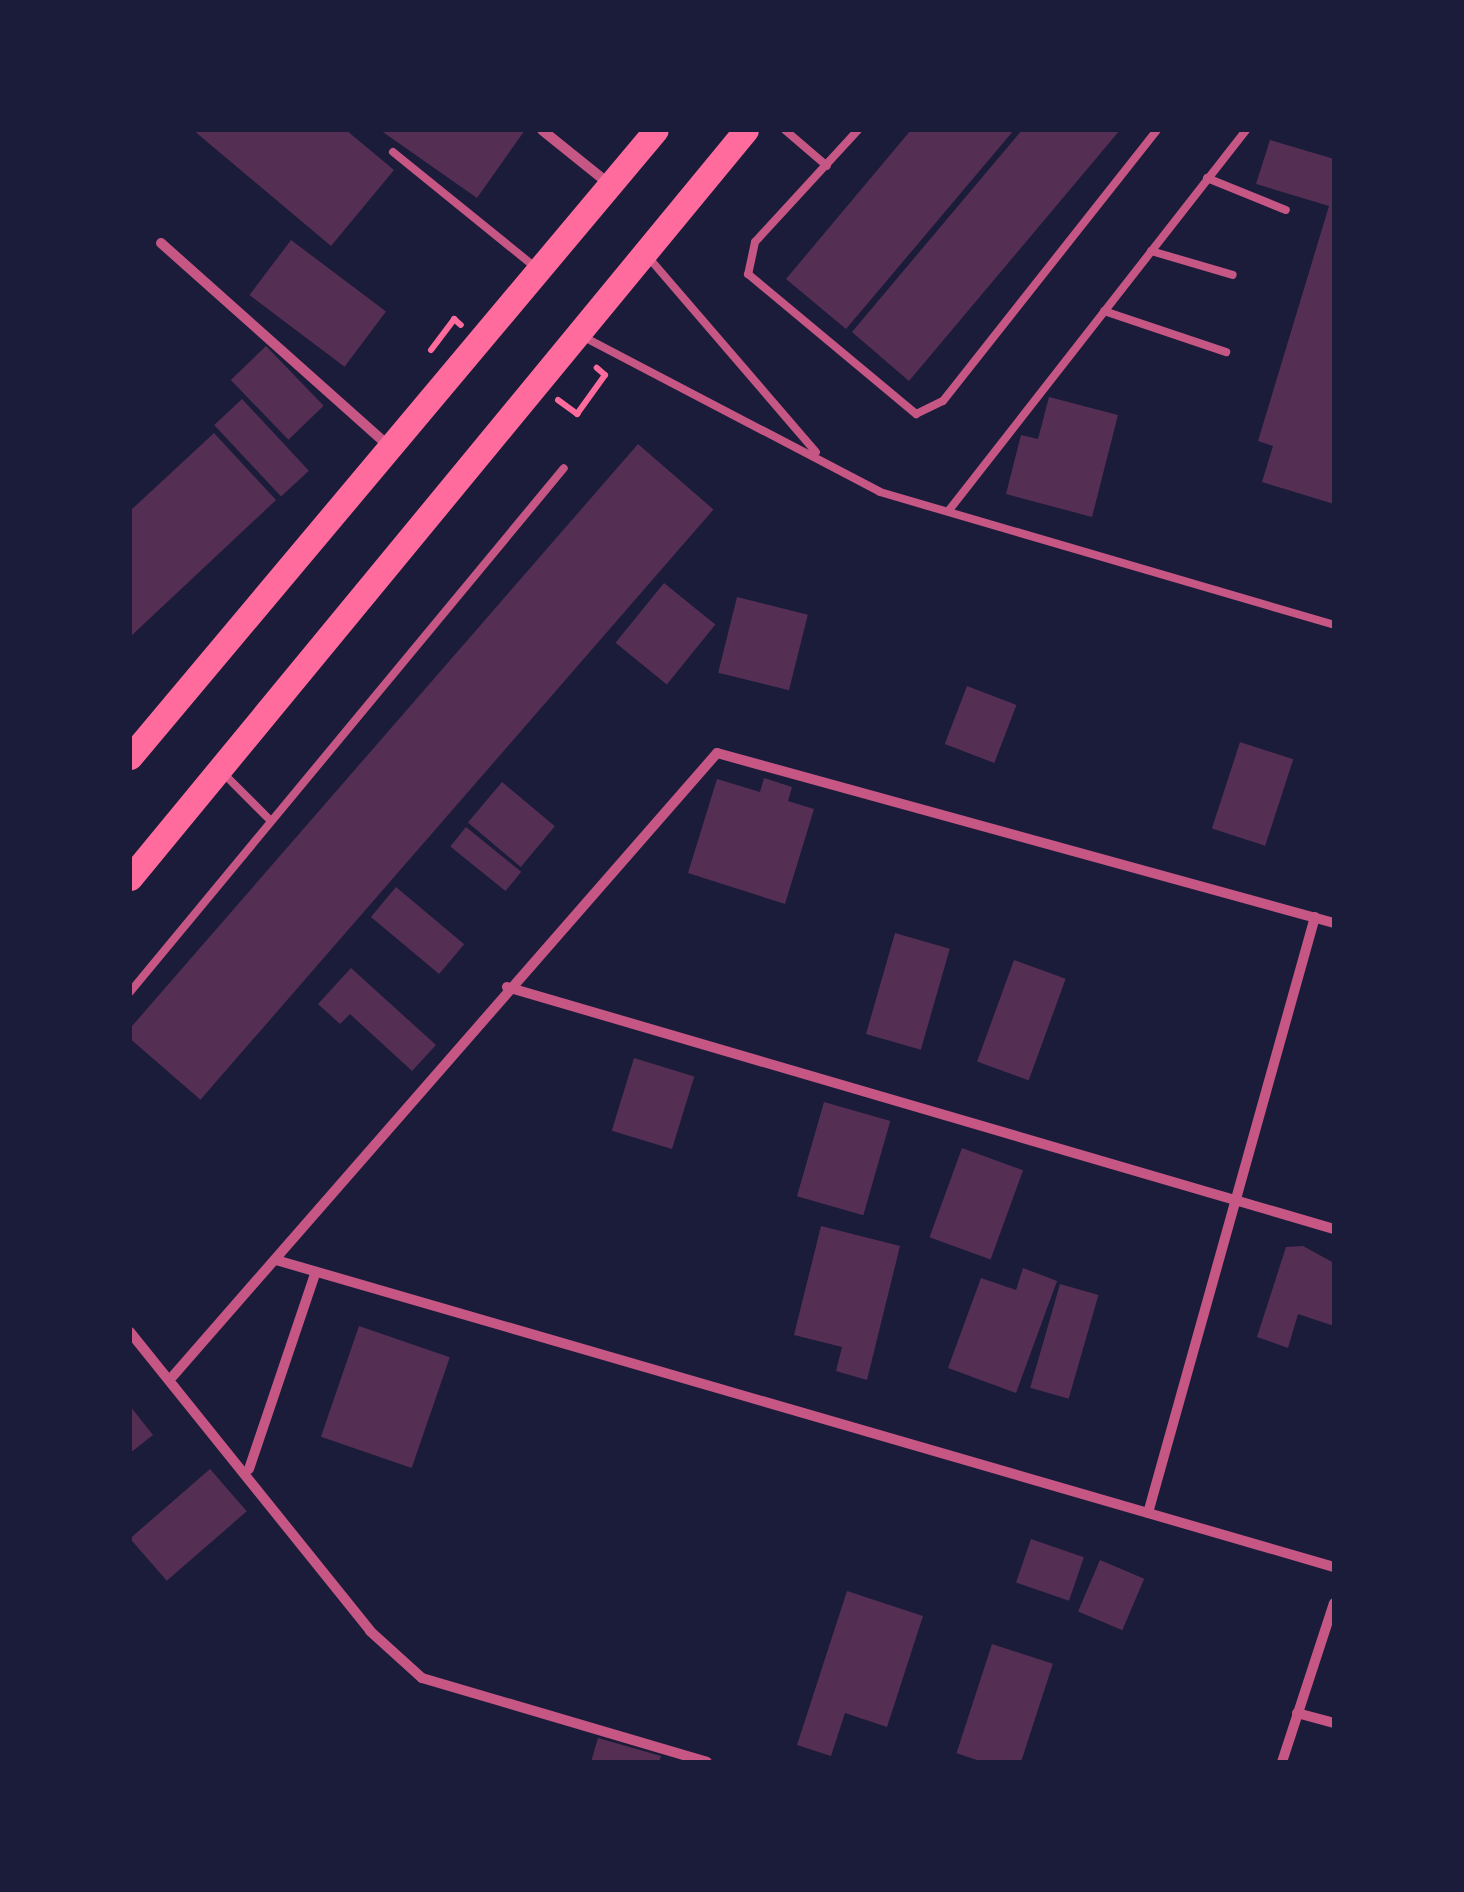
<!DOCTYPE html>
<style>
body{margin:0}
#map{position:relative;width:1464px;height:1892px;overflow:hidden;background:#1b1b3a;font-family:Roboto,sans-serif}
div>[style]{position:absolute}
.building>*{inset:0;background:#542f53;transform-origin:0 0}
.path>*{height:6px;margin:-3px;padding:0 3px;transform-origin:3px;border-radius:3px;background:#ff6b9d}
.service>*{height:8px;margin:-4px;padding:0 4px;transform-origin:4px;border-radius:4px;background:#c65784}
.minor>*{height:10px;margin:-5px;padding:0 5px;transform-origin:5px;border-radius:5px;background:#c65784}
.primary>*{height:25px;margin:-12.5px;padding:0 12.5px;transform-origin:12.5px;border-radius:12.5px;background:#ff6b9d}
span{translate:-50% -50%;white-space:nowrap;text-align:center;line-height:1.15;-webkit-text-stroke:8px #1b1b3a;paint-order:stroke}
.frame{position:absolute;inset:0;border:132px solid #1b1b3a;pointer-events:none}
</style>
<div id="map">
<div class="building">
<i style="clip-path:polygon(193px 130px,346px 130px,394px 170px,331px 246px)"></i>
<i style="clip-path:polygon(380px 130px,525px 130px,477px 198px)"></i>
<i style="clip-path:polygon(911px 130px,1014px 130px,846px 329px,786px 279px)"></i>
<i style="clip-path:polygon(1022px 130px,1120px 130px,909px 381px,852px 332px)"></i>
<i style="clip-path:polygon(1270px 140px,1334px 159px,1334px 504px,1262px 482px,1273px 446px,1258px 441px,1329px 206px,1256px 184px)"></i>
<i style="left:291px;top:240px;width:119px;height:69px;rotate:37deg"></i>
<i style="left:266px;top:346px;width:83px;height:49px;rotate:46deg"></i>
<i style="clip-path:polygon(1049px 397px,1118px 415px,1092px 517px,1006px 494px,1021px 435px,1038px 439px)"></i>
<i style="left:242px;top:399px;width:98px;height:38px;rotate:47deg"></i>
<i style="clip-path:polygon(214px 433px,276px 500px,130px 637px,130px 511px)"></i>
<i style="left:638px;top:444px;width:100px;height:782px;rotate:41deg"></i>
<i style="left:664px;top:583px;width:66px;height:77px;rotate:39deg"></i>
<i style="left:737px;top:597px;width:73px;height:78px;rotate:14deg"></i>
<i style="left:967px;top:686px;width:53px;height:62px;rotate:21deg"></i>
<i style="left:1240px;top:742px;width:56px;height:91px;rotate:18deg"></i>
<i style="clip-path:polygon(764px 778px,792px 787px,788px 801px,814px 809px,785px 904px,688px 873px,717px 779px,760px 792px)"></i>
<i style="left:502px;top:782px;width:69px;height:53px;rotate:40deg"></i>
<i style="left:466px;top:827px;width:71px;height:25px;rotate:39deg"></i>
<i style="left:396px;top:887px;width:89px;height:39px;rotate:40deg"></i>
<i style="left:895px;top:933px;width:57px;height:105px;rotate:16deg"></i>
<i style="left:1014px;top:960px;width:55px;height:108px;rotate:20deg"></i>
<i style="clip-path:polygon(351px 968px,436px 1045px,412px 1071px,350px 1014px,340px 1024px,318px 1004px)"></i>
<i style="left:634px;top:1058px;width:63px;height:76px;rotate:17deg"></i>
<i style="left:824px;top:1102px;width:69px;height:98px;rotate:16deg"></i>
<i style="left:962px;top:1148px;width:65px;height:95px;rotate:20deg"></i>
<i style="clip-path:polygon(821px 1226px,900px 1246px,867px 1380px,836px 1371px,842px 1347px,794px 1335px)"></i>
<i style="clip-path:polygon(1303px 1246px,1334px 1263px,1334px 1326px,1298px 1314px,1288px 1348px,1257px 1337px,1286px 1247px)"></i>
<i style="clip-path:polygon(1023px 1268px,1057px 1281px,1016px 1393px,948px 1368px,981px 1278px,1016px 1290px)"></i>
<i style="left:1060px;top:1284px;width:40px;height:108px;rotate:16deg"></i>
<i style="left:359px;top:1326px;width:96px;height:117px;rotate:19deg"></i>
<i style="clip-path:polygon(130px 1406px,153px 1435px,130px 1453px)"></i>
<i style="left:210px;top:1469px;width:56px;height:106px;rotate:49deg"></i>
<i style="left:1031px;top:1539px;width:56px;height:46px;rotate:19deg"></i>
<i style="left:1100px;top:1560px;width:48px;height:56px;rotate:23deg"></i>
<i style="clip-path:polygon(847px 1591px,923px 1616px,887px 1727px,845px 1713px,831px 1756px,797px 1745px)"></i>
<i style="left:992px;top:1644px;width:64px;height:115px;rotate:18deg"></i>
<i style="clip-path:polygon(598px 1738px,661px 1756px,659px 1762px,591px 1762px)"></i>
</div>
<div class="path">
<i style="left:431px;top:350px;width:39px;rotate:-53deg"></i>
<i style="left:454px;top:319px;width:9px;rotate:41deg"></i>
<i style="left:558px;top:400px;width:24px;rotate:36deg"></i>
<i style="left:577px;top:414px;width:48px;rotate:-54.3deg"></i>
<i style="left:605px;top:375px;width:11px;rotate:-139deg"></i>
</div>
<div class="service">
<i style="left:785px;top:130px;width:55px;rotate:40.6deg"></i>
<i style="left:858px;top:130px;width:152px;rotate:132.6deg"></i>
<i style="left:755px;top:242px;width:33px;rotate:102deg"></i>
<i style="left:748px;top:274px;width:219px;rotate:39.8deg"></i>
<i style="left:916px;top:414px;width:30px;rotate:-26deg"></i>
<i style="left:943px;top:401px;width:345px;rotate:-51.7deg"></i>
<i style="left:393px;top:152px;width:184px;rotate:39deg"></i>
<i style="left:1207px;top:178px;width:85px;rotate:22.1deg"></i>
<i style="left:1151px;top:251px;width:85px;rotate:16.3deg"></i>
<i style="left:649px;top:258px;width:256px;rotate:49.3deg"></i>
<i style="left:1104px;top:311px;width:129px;rotate:18.6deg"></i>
<i style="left:582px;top:336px;width:336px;rotate:27.6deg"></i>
<i style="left:880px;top:492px;width:473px;rotate:16.3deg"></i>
<i style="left:950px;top:509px;width:481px;rotate:-52deg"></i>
<i style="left:224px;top:774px;width:65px;rotate:45deg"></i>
<i style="left:130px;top:992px;width:680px;rotate:-50.37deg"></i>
</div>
<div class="minor">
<i style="left:542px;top:130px;width:85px;rotate:38.8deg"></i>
<i style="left:161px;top:243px;width:305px;rotate:41.7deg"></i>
<i style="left:507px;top:987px;width:862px;rotate:16.31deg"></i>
<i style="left:276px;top:1260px;width:1102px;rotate:16.18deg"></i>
<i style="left:130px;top:1332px;width:383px;rotate:51.2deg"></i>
<i style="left:370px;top:1631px;width:70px;rotate:42.1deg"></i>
<i style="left:422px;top:1678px;width:297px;rotate:16.4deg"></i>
<i style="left:173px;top:1376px;width:827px;rotate:-48.87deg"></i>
<i style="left:717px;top:753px;width:640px;rotate:15.4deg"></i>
<i style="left:249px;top:1469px;width:206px;rotate:-71.3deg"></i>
<i style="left:1148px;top:1513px;width:619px;rotate:-74.35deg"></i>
<i style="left:1297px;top:1713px;width:38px;rotate:15deg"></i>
<i style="left:1282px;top:1762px;width:167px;rotate:-71.9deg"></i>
</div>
<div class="primary">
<i style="left:130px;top:757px;width:818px;rotate:-50.01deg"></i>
<i style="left:130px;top:878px;width:969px;rotate:-50.53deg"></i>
</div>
<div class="frame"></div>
</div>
